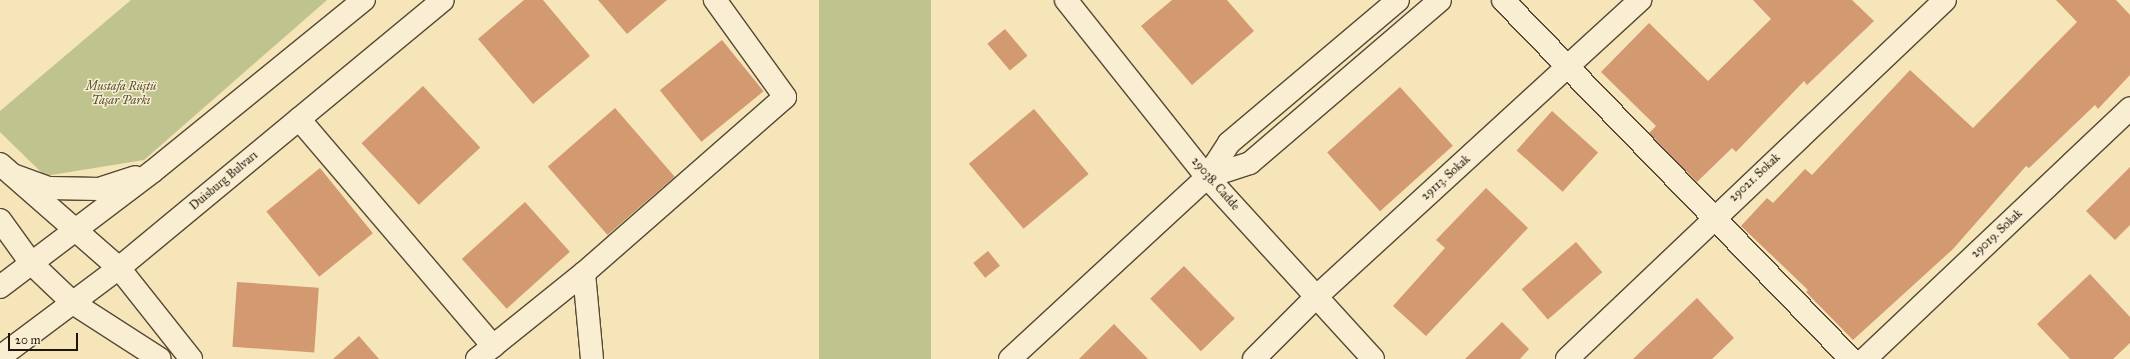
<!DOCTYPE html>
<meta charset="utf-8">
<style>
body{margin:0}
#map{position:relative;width:2130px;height:359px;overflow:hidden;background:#f6e5b8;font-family:"IM FELL Great Primer",serif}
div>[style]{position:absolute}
.green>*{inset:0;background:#bfc38d;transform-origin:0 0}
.building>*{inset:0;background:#d39970;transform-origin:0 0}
.roads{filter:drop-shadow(1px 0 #554a36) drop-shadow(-1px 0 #554a36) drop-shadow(0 1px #554a36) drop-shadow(0 -1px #554a36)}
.minor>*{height:22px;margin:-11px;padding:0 11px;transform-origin:11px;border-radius:11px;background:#f9eed1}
.tertiary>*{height:22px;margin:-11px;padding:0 11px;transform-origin:11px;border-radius:11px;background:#f9eed1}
.secondary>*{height:22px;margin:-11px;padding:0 11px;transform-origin:11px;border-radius:11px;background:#f9eed1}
span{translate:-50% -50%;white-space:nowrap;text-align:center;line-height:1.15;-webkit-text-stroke:3px #f9eed1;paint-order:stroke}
.park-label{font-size:12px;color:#575338;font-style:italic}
.street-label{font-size:12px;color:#1f160b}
.scale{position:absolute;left:8px;top:333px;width:70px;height:18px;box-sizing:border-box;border:2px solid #1f160b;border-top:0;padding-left:5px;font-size:12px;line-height:14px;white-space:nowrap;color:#1f160b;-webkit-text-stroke:3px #f9eed1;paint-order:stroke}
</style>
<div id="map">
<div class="green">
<i style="clip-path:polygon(131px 0,327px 0,144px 160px,45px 176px,0 132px,0 111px)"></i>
<i style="left:819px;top:0;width:112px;height:360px"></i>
</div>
<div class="building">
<i style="clip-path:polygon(524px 0,543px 0,590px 56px,533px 104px,478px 39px)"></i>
<i style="clip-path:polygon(598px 0,667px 0,627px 34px)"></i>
<i style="clip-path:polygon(1172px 0,1227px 0,1254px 31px,1192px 85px,1141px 26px)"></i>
<i style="clip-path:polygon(1753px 0,1852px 0,1874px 21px,1807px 85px,1804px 81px,1736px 152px,1732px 148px,1697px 182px,1649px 133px,1656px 126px,1601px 72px,1649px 23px,1708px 81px,1771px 19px)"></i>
<i style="clip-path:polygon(2056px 0,2116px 0,2130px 15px,2130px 75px,2098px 109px,2095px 105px,2029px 168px,2026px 166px,1953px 249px,1853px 340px,1806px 292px,1808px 290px,1741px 226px,1767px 198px,1773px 203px,1805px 169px,1812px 175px,1910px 70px,1973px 128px,2077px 22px)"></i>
<i style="left:1005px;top:29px;width:35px;height:23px;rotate:50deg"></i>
<i style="left:722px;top:40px;width:66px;height:80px;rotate:51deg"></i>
<i style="left:423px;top:86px;width:84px;height:84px;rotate:47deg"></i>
<i style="left:1400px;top:87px;width:79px;height:98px;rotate:48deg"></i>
<i style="left:615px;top:108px;width:91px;height:89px;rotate:49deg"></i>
<i style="left:1034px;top:109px;width:85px;height:85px;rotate:50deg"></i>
<i style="left:1552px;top:111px;width:62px;height:53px;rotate:42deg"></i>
<i style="clip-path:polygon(2130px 167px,2130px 225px,2115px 240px,2086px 211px)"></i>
<i style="left:320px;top:168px;width:84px;height:69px;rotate:51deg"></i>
<i style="clip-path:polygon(1486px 188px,1528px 228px,1426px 336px,1393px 306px,1445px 248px,1436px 240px)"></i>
<i style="left:525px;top:202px;width:67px;height:85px;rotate:48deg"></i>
<i style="left:1576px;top:242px;width:40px;height:72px;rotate:49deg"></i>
<i style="left:988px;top:251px;width:19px;height:19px;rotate:51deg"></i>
<i style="left:1184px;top:266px;width:73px;height:47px;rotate:46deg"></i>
<i style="clip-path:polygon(2090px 274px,2130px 317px,2130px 343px,2113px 359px,2070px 359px,2037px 324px)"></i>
<i style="left:237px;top:282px;width:82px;height:65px;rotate:4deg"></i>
<i style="clip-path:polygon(1697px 298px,1734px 338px,1712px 359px,1633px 359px)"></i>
<i style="clip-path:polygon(1502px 322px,1529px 349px,1520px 359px,1465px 359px)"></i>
<i style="clip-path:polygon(1114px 324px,1148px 359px,1079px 359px)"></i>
<i style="clip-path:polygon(359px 336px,379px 359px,333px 359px)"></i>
</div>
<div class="roads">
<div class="minor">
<i style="left:1503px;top:0;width:500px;rotate:45.9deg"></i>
<i style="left:299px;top:119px;width:299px;rotate:49.5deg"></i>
<i style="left:584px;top:273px;width:86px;rotate:84.7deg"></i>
<i style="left:477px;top:359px;width:137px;rotate:-38.8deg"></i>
<i style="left:584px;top:273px;width:267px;rotate:-41.2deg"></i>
<i style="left:785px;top:97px;width:120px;rotate:-125.8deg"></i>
<i style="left:1254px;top:359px;width:88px;rotate:-45deg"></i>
<i style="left:1316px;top:297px;width:440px;rotate:-42.5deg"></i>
<i style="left:1567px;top:359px;width:521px;rotate:-43.52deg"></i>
<i style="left:1865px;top:359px;width:365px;rotate:-43.4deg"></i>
</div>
<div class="tertiary">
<i style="left:1066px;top:0;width:226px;rotate:51.5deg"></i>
<i style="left:1207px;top:177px;width:246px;rotate:47.6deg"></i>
<i style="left:0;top:164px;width:158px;rotate:41.2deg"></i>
<i style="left:119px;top:268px;width:116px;rotate:51.6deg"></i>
<i style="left:1207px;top:177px;width:45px;rotate:-18deg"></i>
<i style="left:1250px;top:163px;width:250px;rotate:-40.6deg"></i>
<i style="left:0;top:220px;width:53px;rotate:54.2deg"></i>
<i style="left:31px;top:263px;width:58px;rotate:43.6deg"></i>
<i style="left:73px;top:303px;width:103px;rotate:32.8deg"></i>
<i style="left:1010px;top:359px;width:268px;rotate:-42.7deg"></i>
<i style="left:1207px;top:177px;width:40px;rotate:-57.1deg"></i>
<i style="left:1229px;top:143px;width:221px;rotate:-40.2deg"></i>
</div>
<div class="secondary">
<i style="left:13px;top:175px;width:38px;rotate:20deg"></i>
<i style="left:49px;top:188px;width:50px;rotate:1.1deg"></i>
<i style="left:99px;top:189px;width:38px;rotate:-18deg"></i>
<i style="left:0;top:287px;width:191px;rotate:-37.1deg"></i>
<i style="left:152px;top:172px;width:273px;rotate:-39.1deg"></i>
<i style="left:0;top:357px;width:149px;rotate:-36.8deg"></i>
<i style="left:119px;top:268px;width:420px;rotate:-39.6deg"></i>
</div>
</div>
<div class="park-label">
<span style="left:121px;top:94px">Mustafa Rüştü<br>Taşar Parkı</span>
</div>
<div class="street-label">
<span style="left:1446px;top:178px;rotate:-42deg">29113. Sokak</span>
<span style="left:1755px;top:178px;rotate:-43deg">29021. Sokak</span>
<span style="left:224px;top:181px;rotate:-40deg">Duisburg Bulvarı</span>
<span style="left:1215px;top:184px;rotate:49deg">29038. Cadde</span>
<span style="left:1997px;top:234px;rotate:-43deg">29019. Sokak</span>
</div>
<div class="scale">20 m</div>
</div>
